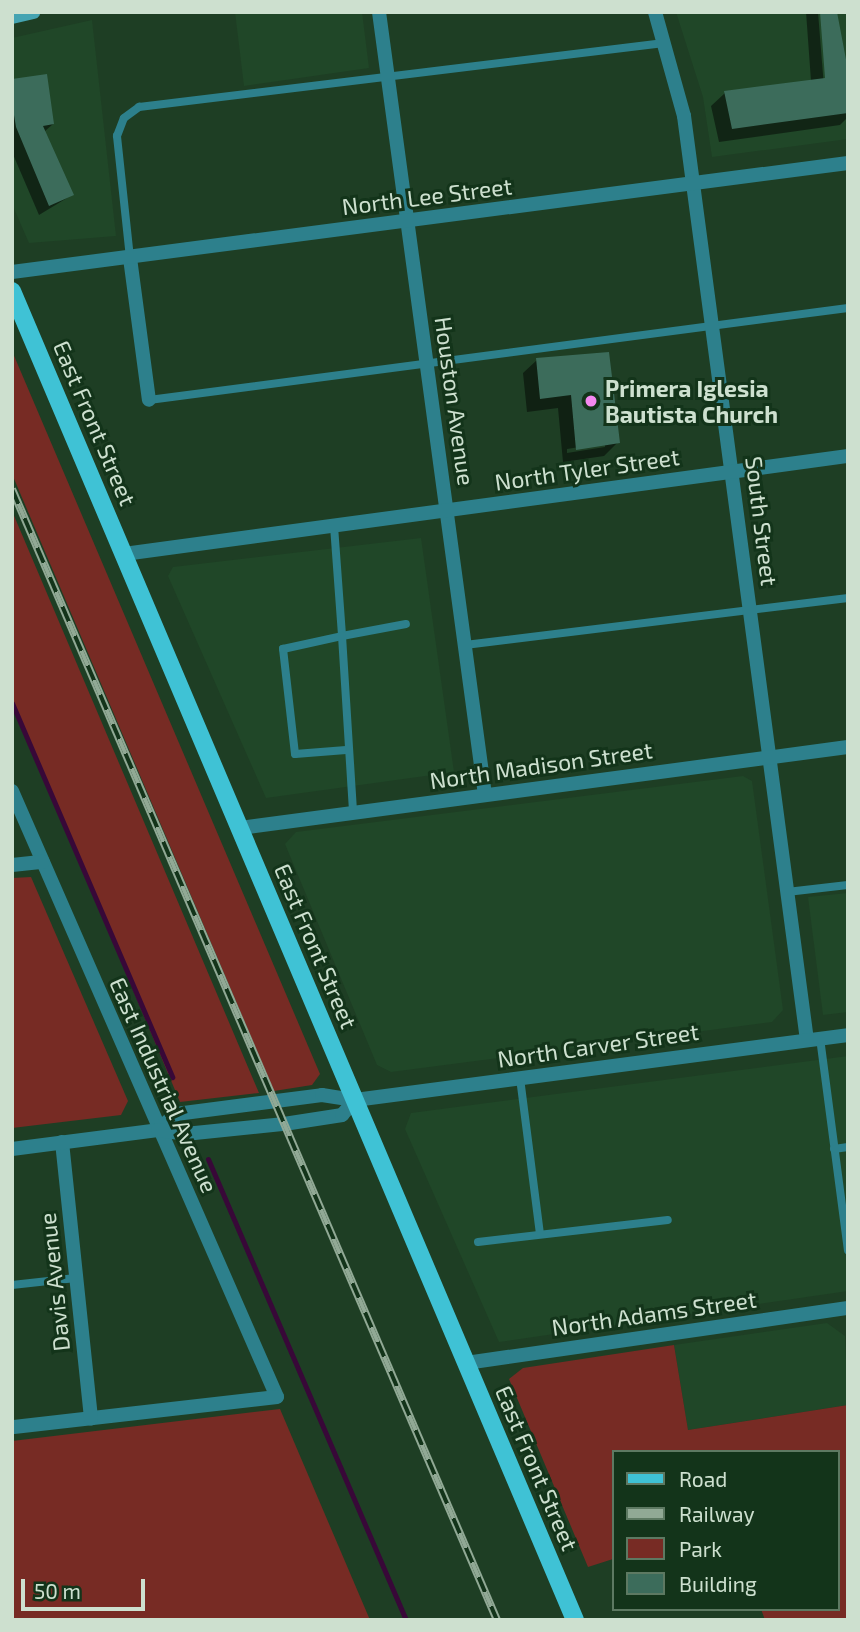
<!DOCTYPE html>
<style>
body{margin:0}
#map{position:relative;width:860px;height:1632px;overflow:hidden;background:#1e3e24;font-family:"Exo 2",sans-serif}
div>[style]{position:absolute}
.built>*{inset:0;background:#204728}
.green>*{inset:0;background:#772b24}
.shadow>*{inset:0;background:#0007}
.stream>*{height:5px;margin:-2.5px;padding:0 2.5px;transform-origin:2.5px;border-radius:2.5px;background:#380838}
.building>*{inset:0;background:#3c6c5b}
.lane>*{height:8px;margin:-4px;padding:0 4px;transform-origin:4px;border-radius:4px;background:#2d808c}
.street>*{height:14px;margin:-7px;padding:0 7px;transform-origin:7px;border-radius:7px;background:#2d808c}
.secondary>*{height:14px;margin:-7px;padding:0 7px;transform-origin:7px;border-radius:7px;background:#45a4b2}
.primary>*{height:18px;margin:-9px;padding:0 9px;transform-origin:9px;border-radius:9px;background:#3fc2d5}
.rail>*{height:8px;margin-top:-4px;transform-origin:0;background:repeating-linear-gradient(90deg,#13341a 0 16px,#91a995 0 32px);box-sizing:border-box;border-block:2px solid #91a995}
.dots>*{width:19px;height:19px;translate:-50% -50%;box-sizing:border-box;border:4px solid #13341a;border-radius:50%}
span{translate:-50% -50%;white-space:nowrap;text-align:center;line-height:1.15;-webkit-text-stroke:6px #13341a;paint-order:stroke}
.street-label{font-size:23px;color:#cde0cf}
.poi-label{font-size:23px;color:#cde0cf;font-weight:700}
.left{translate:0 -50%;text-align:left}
.frame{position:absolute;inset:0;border:14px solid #cde0cf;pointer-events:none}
.legend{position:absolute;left:612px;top:1450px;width:228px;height:161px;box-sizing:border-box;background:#13341a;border:2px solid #5d7962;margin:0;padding:9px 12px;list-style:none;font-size:21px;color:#cde0cf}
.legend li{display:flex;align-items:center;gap:14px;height:35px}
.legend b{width:35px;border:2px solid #5d7962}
.scale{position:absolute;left:21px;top:1579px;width:124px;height:32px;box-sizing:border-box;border:4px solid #cde0cf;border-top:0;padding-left:9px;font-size:21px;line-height:24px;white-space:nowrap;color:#cde0cf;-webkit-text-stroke:5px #13341a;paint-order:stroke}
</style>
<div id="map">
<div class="built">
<i style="clip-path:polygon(235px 12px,362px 12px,369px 68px,244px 86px)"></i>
<i style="clip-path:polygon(676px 12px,848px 12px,848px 139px,712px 157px,703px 97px)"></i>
<i style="clip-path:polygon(92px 20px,116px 236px,29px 243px,12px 204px,12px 38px)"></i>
<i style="clip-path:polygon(421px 538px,454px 772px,266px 798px,168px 576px,173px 567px)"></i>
<i style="clip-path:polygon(743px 776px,752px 781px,783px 1010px,772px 1022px,391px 1072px,377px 1065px,285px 844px,296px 832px)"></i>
<i style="clip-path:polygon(848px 893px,848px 1012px,823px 1015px,808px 897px)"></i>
<i style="clip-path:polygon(848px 1056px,848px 1291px,499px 1342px,405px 1129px,411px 1113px)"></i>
<i style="clip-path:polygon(827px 1323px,845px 1336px,848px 1405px,688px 1430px,674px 1345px)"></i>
</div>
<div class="green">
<i style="clip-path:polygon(12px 351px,320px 1074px,312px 1085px,274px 1091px,12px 474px)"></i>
<i style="clip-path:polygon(12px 511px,259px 1093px,180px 1102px,12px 701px)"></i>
<i style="clip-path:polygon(31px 877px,128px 1101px,121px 1115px,12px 1128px,12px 878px)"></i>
<i style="clip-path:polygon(674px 1345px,688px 1430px,848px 1405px,848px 1620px,765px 1620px,761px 1609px,837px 1609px,837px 1452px,613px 1452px,613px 1559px,588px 1567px,509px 1379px,523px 1368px)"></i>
<i style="clip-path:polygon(280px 1409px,370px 1620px,12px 1620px,12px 1441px)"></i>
</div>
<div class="shadow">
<i style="clip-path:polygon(806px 12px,818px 12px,824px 87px,848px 80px,848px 117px,840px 125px,719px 142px,711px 106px,725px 93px,811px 81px)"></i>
<i style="clip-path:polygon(12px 80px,53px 124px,44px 132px,72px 195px,39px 215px,12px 152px)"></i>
<i style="clip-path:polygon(evenodd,537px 360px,618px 442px,604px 456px,563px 462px,558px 408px,527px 412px,523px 373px,537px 360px,605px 443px,605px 447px,567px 453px,567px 449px,605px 443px)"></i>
</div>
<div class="stream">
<i style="left:12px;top:703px;width:407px;rotate:66.8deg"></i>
<i style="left:208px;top:1159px;width:502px;rotate:66.76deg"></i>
</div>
<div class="building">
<i style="clip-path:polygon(820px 12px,837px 12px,848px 70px,848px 113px,732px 129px,724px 91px,825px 78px)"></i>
<i style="clip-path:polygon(47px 74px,54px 124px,43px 126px,74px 195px,49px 206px,16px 127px,12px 103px,12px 79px)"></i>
<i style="clip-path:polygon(609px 352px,620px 443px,576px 450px,571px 395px,540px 399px,536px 358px)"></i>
</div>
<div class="lane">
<i style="left:130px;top:258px;width:123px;rotate:-96.1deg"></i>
<i style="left:117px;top:136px;width:19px;rotate:-69deg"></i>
<i style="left:124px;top:118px;width:19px;rotate:-36deg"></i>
<i style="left:139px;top:107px;width:529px;rotate:-6.95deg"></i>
<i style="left:149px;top:400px;width:705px;rotate:-7.5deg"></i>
<i style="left:334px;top:526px;width:110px;rotate:85.8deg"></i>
<i style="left:342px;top:636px;width:65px;rotate:-10.6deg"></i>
<i style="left:465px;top:645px;width:386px;rotate:-7deg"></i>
<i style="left:346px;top:750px;width:51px;rotate:175.5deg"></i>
<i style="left:295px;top:754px;width:106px;rotate:-96.5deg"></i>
<i style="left:283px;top:649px;width:60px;rotate:-12.4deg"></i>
<i style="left:342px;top:636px;width:177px;rotate:86.4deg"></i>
<i style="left:787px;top:892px;width:61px;rotate:-6.5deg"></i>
<i style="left:820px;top:1038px;width:214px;rotate:82.5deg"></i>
<i style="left:520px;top:1078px;width:157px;rotate:82.7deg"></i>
<i style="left:834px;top:1149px;width:14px;rotate:-8deg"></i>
<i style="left:478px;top:1242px;width:191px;rotate:-6.6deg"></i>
<i style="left:12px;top:1285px;width:64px;rotate:-6.2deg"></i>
</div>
<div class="street">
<i style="left:379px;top:12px;width:790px;rotate:82.29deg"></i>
<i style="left:655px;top:12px;width:108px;rotate:74.4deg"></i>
<i style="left:684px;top:116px;width:932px;rotate:82.42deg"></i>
<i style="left:130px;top:258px;width:143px;rotate:82.4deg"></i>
<i style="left:12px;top:272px;width:843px;rotate:-7.43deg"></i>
<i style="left:124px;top:554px;width:731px;rotate:-7.71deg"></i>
<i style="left:12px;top:791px;width:661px;rotate:66.38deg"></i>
<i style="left:277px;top:1397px;width:267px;rotate:173.5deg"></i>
<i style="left:240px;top:828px;width:613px;rotate:-7.59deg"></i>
<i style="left:12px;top:865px;width:31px;rotate:-6deg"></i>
<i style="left:158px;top:1130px;width:24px;rotate:-42deg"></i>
<i style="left:176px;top:1114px;width:147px;rotate:-7.4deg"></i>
<i style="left:322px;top:1095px;width:33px;rotate:9deg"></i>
<i style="left:355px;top:1100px;width:497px;rotate:-7.5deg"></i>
<i style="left:62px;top:1142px;width:278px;rotate:84deg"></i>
<i style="left:12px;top:1149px;width:147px;rotate:-7.4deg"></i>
<i style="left:158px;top:1130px;width:27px;rotate:8deg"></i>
<i style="left:185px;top:1134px;width:100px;rotate:-5.8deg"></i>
<i style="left:284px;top:1124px;width:59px;rotate:-8.8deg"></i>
<i style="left:342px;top:1115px;width:20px;rotate:-49deg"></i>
<i style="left:466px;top:1363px;width:386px;rotate:-8.2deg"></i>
</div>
<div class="secondary">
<i style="left:12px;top:17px;width:22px;rotate:-13deg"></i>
</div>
<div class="primary">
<i style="left:12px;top:291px;width:1443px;rotate:67.04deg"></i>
</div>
<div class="rail">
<i style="left:12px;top:489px;width:1231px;rotate:66.79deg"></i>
</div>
<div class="dots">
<i style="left:591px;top:401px;background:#f489f0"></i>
</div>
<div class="street-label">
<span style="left:427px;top:196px;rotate:-7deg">North Lee Street</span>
<span style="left:455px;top:401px;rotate:82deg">Houston Avenue</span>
<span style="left:95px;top:423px;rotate:67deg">East Front Street</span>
<span style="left:587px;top:469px;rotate:-8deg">North Tyler Street</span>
<span style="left:762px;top:521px;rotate:83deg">South Street</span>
<span style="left:541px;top:765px;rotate:-8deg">North Madison Street</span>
<span style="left:316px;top:946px;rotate:67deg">East Front Street</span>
<span style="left:598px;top:1045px;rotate:-8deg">North Carver Street</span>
<span style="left:164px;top:1085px;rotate:66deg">East Industrial Avenue</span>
<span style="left:54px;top:1282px;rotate:-96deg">Davis Avenue</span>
<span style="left:654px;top:1313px;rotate:-8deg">North Adams Street</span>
<span style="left:537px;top:1468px;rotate:67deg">East Front Street</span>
</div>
<div class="poi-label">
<span class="left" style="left:605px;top:401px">Primera Iglesia<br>Bautista Church</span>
</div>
<div class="frame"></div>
<ul class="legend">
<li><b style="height:9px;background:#3fc2d5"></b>Road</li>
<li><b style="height:9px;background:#91a995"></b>Railway</li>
<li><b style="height:19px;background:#772b24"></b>Park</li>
<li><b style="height:19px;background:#3c6c5b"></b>Building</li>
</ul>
<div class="scale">50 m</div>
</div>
